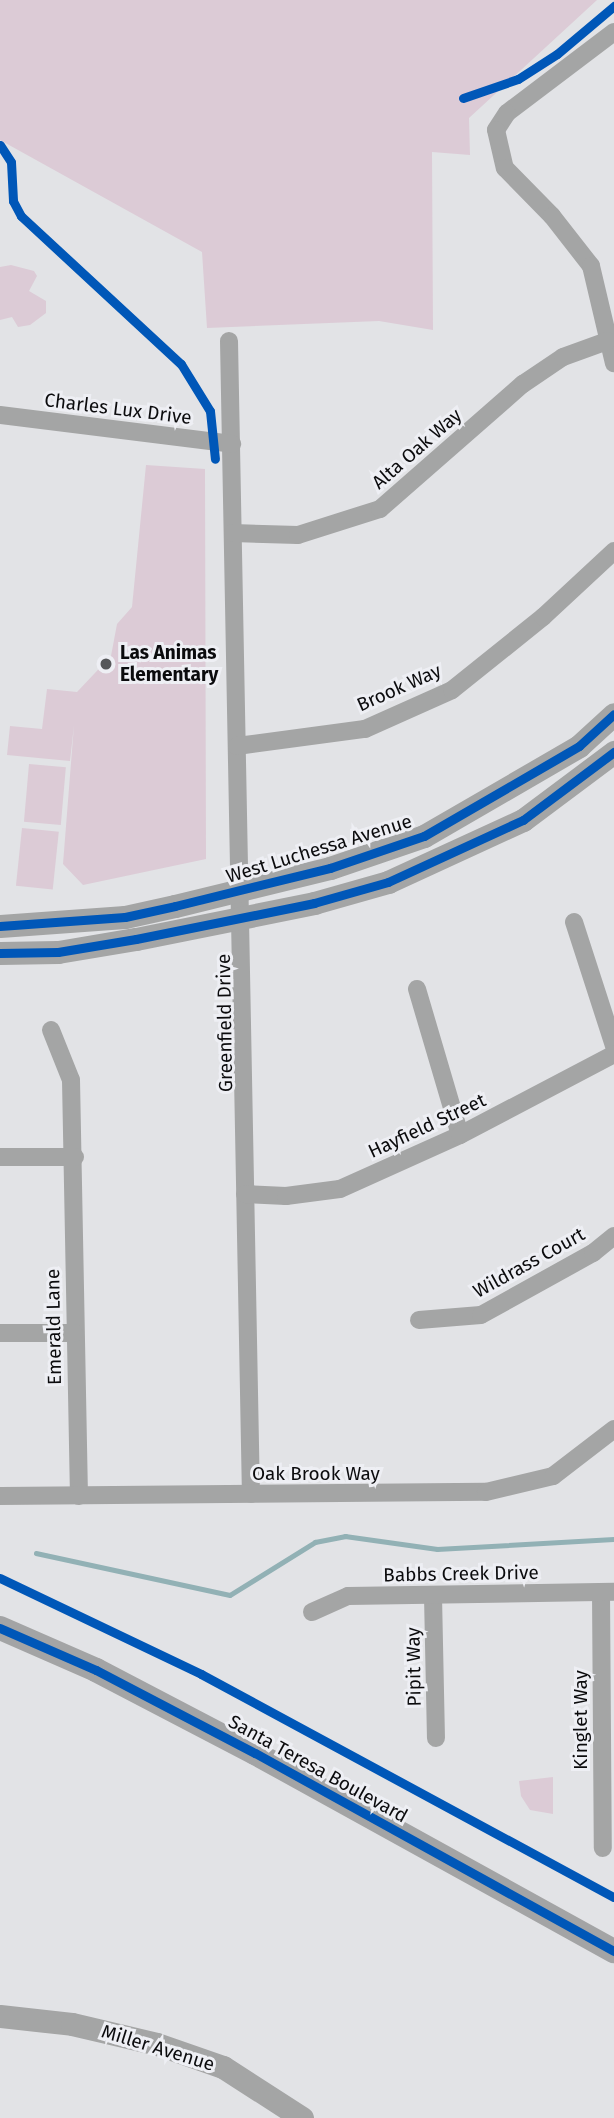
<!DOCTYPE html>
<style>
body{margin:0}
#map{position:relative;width:614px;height:2118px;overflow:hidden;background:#e2e3e6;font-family:"Fira Sans",sans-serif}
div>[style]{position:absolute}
.green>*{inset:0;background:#dccbd6;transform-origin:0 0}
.stream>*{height:4.5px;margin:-2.25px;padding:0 2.25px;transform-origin:2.25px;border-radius:2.25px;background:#92b1b5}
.minor>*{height:18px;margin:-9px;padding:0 9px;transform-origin:9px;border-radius:9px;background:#a4a5a5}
.tertiary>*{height:23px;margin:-11.5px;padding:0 11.5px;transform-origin:11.5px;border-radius:11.5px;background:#a4a5a5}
.secondary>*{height:24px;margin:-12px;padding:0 12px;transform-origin:12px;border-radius:12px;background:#a3a4a5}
.cycleway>*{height:9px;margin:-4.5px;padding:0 4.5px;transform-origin:4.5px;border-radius:4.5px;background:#0057b8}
.dots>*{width:19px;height:19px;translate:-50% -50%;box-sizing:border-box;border:4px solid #eeeff4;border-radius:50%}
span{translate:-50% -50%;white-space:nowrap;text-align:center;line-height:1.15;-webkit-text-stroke:6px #eeeff4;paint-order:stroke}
.street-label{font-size:19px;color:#0b0b0d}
.poi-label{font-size:19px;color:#0b0b0d;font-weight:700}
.left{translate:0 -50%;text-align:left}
</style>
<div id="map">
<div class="green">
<i style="clip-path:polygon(0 0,597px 0,469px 118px,470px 155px,432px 152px,433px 330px,379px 321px,207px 328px,202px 252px,0 140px)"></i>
<i style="clip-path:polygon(11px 265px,34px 271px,37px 276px,29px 291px,46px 301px,46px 313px,30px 325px,18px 327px,12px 317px,0 320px,0 267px)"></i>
<i style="clip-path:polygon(146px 465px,205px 469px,206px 859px,83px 885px,63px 864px,74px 725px,70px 761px,7px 755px,10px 726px,42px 729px,47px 689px,77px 692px,111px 656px,117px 624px,132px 607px)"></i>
<i style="left:29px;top:764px;width:37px;height:58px;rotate:5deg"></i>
<i style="left:22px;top:828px;width:37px;height:58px;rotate:6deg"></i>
<i style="clip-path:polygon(553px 1777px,553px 1814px,530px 1810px,521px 1796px,519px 1781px)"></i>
</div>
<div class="stream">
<i style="left:36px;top:1553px;width:198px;rotate:12.2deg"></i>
<i style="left:230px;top:1595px;width:100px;rotate:-31.9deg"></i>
<i style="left:315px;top:1542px;width:31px;rotate:-11deg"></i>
<i style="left:345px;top:1536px;width:93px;rotate:8deg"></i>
<i style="left:437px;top:1549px;width:177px;rotate:-3.2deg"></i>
</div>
<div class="minor">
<i style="left:614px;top:32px;width:134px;rotate:142.9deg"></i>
<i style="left:507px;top:113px;width:20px;rotate:123deg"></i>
<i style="left:496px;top:130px;width:39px;rotate:77deg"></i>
<i style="left:505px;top:168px;width:67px;rotate:45.6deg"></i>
<i style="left:552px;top:216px;width:63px;rotate:52deg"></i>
<i style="left:591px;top:266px;width:100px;rotate:76.7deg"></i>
<i style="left:229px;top:341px;width:1153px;rotate:88.91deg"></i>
<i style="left:0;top:415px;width:234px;rotate:7.1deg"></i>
<i style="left:233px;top:533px;width:65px;rotate:1.8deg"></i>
<i style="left:298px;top:535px;width:86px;rotate:-17.6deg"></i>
<i style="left:380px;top:509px;width:190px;rotate:-41.2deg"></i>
<i style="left:523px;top:384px;width:48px;rotate:-34deg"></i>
<i style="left:563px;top:357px;width:47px;rotate:-20deg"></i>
<i style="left:237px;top:746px;width:129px;rotate:-7.6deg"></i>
<i style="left:365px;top:729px;width:95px;rotate:-24.1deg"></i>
<i style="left:452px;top:690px;width:117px;rotate:-38.7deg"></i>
<i style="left:543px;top:617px;width:97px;rotate:-42.9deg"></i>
<i style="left:574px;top:922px;width:130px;rotate:72.1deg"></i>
<i style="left:417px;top:989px;width:152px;rotate:73.6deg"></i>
<i style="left:51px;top:1030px;width:54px;rotate:68.2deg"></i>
<i style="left:71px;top:1080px;width:416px;rotate:88.9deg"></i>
<i style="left:0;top:1157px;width:75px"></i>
<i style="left:245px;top:1194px;width:41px;rotate:2.8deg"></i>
<i style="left:286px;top:1196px;width:54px;rotate:-7.4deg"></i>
<i style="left:340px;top:1189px;width:132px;rotate:-24.2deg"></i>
<i style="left:460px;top:1135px;width:174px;rotate:-27.7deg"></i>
<i style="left:419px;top:1320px;width:62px;rotate:-4.6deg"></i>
<i style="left:481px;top:1315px;width:128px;rotate:-29deg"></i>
<i style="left:593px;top:1253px;width:27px;rotate:-39deg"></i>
<i style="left:0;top:1333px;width:74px"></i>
<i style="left:0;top:1496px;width:486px;rotate:-0.5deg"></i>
<i style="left:486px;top:1492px;width:69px;rotate:-13.4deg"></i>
<i style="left:553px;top:1476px;width:77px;rotate:-37.6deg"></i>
<i style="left:601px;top:1592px;width:256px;rotate:89.6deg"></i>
<i style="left:433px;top:1596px;width:142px;rotate:88.8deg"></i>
<i style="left:312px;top:1612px;width:39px;rotate:-24deg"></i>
<i style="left:348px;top:1596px;width:266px;rotate:-0.9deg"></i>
</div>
<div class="tertiary">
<i style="left:0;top:926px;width:125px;rotate:-4.1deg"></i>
<i style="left:125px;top:917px;width:51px;rotate:-12.4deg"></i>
<i style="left:175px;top:906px;width:160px;rotate:-13.8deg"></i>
<i style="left:330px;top:868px;width:99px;rotate:-18.8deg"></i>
<i style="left:424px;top:836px;width:179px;rotate:-30.1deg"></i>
<i style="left:579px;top:746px;width:47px;rotate:-42.4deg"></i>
<i style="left:0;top:953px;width:58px;rotate:-1deg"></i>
<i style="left:58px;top:952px;width:79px;rotate:-9.5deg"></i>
<i style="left:136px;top:939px;width:182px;rotate:-11.4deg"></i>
<i style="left:314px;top:903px;width:77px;rotate:-15.8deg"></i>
<i style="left:388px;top:882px;width:149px;rotate:-24.7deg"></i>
<i style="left:523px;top:820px;width:114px;rotate:-36.8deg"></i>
<i style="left:0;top:2016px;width:72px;rotate:6.3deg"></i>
<i style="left:72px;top:2024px;width:87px;rotate:13.2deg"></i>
<i style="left:157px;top:2044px;width:70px;rotate:19.2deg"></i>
<i style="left:223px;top:2067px;width:94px;rotate:32.8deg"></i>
</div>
<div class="secondary">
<i style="left:0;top:1628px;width:105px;rotate:23.6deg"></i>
<i style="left:96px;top:1670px;width:179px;rotate:27.6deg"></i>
<i style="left:255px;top:1753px;width:410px;rotate:28.9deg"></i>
</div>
<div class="cycleway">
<i style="left:463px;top:98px;width:58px;rotate:-19.1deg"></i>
<i style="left:518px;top:79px;width:46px;rotate:-32.7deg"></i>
<i style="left:557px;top:54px;width:75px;rotate:-40.1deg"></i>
<i style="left:0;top:145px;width:20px;rotate:57deg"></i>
<i style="left:11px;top:162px;width:39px;rotate:87deg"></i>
<i style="left:13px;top:201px;width:17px;rotate:62deg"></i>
<i style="left:21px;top:216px;width:218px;rotate:42.8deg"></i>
<i style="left:181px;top:364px;width:55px;rotate:58.3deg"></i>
<i style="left:210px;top:411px;width:48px;rotate:84.1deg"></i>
<i style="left:0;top:926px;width:125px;rotate:-4.1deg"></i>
<i style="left:125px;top:917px;width:51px;rotate:-12.4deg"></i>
<i style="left:175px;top:906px;width:160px;rotate:-13.8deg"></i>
<i style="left:330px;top:868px;width:99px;rotate:-18.8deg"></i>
<i style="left:424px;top:836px;width:179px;rotate:-30.1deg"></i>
<i style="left:579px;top:746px;width:47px;rotate:-42.4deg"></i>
<i style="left:0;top:953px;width:58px;rotate:-1deg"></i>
<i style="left:58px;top:952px;width:79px;rotate:-9.5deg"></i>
<i style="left:136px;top:939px;width:182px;rotate:-11.4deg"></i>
<i style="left:314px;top:903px;width:77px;rotate:-15.8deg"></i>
<i style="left:388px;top:882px;width:149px;rotate:-24.7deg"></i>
<i style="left:523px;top:820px;width:114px;rotate:-36.8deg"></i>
<i style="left:0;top:1578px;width:223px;rotate:25.5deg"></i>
<i style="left:201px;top:1674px;width:469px;rotate:28.4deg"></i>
<i style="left:0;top:1628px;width:105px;rotate:23.6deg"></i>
<i style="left:96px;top:1670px;width:179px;rotate:27.6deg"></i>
<i style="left:255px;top:1753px;width:410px;rotate:28.9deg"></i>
</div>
<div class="dots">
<i style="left:106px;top:664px;background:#565759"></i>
</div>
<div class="street-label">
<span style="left:118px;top:409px;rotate:7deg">Charles Lux Drive</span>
<span style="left:417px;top:449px;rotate:-41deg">Alta Oak Way</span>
<span style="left:399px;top:688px;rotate:-24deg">Brook Way</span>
<span style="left:319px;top:849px;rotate:-17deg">West Luchessa Avenue</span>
<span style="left:225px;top:1023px;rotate:-91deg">Greenfield Drive</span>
<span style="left:427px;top:1126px;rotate:-25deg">Hayfield Street</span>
<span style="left:529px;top:1263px;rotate:-29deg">Wildrass Court</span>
<span style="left:54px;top:1327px;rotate:-91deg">Emerald Lane</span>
<span style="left:316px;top:1474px">Oak Brook Way</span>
<span style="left:461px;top:1574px;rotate:-1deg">Babbs Creek Drive</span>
<span style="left:414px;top:1667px;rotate:-91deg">Pipit Way</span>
<span style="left:581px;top:1720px;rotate:-90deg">Kinglet Way</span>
<span style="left:318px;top:1769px;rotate:29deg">Santa Teresa Boulevard</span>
<span style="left:158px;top:2048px;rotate:17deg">Miller Avenue</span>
</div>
<div class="poi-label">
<span class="left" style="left:120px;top:664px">Las Animas<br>Elementary</span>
</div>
</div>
